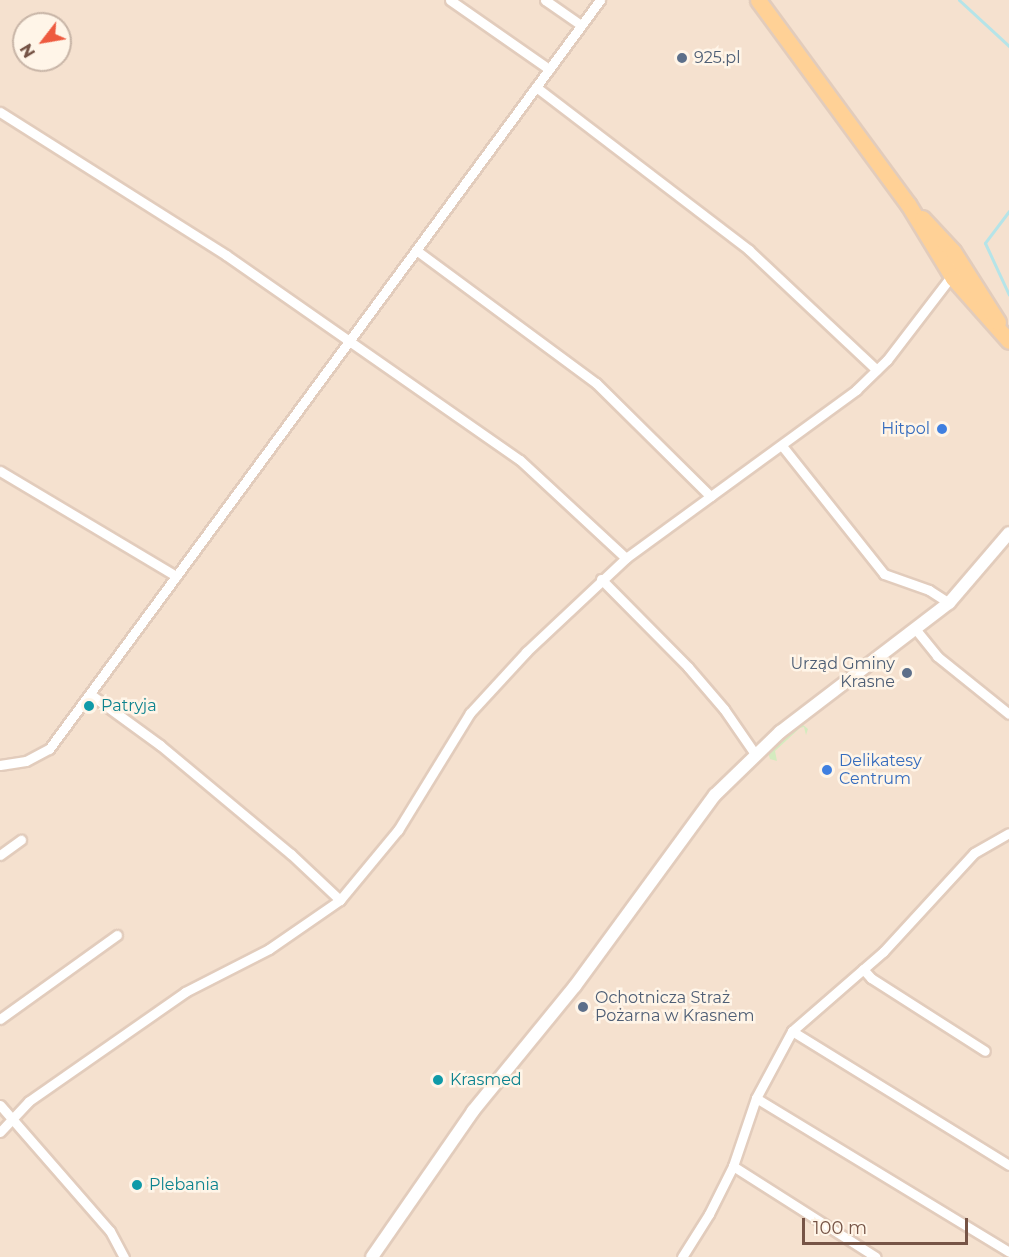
<!DOCTYPE html>
<meta charset="utf-8">
<style>
body{margin:0}
#map{position:relative;width:1009px;height:1257px;overflow:hidden;background:#fdf0e1;font-family:Montserrat,sans-serif}
div>[style]{position:absolute}
.residential>*{inset:0;background:#f5e1cf}
.green>*{inset:0;background:#d4ebbf}
.stream>*{height:3px;margin:-1.5px;padding:0 1.5px;transform-origin:1.5px;border-radius:1.5px;background:#b5e4e8}
.roads{filter:drop-shadow(2px 0 #e2ccbc) drop-shadow(-2px 0 #e2ccbc) drop-shadow(0 2px #e2ccbc) drop-shadow(0 -2px #e2ccbc)}
.minor>*{height:9px;margin:-4.5px;padding:0 4.5px;transform-origin:4.5px;border-radius:4.5px;background:#fff}
.tertiary>*{height:12px;margin:-6px;padding:0 6px;transform-origin:6px;border-radius:6px;background:#fff}
.primary>*{height:15px;margin:-7.5px;padding:0 7.5px;transform-origin:7.5px;border-radius:7.5px;background:#ffd196}
.dots>*{width:16px;height:16px;translate:-50% -50%;box-sizing:border-box;border:3px solid #fff5e8;border-radius:50%}
span{translate:-50% -50%;white-space:nowrap;text-align:center;line-height:1.15;-webkit-text-stroke:5px #fff5e8;paint-order:stroke}
.service-label{font-size:16px;color:#4e5e75}
.left{translate:0 -50%;text-align:left}
.right{translate:-100% -50%;text-align:right}
.shop-label{font-size:16px;color:#366cbe}
.culture-label{font-size:16px;color:#0d838f}
.north{position:absolute;left:12px;top:12px;width:60px;height:60px;box-sizing:border-box;background:#fff5e8;border:2px solid #c8b5a7;border-radius:50%;rotate:239deg;font-size:16px;font-weight:700;line-height:24px;text-align:center;color:#765446}
.north::after{content:'';display:block;margin:auto;width:21px;height:27px;background:#ee5a3f;clip-path:polygon(50% 0,100% 100%,50% 72%,0 100%)}
.scale{position:absolute;left:802px;top:1218px;width:166px;height:27px;box-sizing:border-box;border:3px solid #765446;border-top:0;padding-left:8px;font-size:18px;line-height:21px;white-space:nowrap;color:#765446;-webkit-text-stroke:4px #fff5e8;paint-order:stroke}
</style>
<div id="map">
<div class="residential">
<i style="clip-path:polygon(evenodd,0 0,1009px 0,1009px 1257px,0 1257px,0 0,24px 24px,60px 24px,60px 60px,24px 60px,24px 24px)"></i>
</div>
<div class="green">
<i style="clip-path:polygon(802px 724px,808px 729px,806px 735px,804px 727px,800px 728px,775px 751px,777px 761px,770px 759px,768px 752px)"></i>
</div>
<div class="stream">
<i style="left:959px;top:0;width:68px;rotate:42.6deg"></i>
<i style="left:1009px;top:211px;width:40px;rotate:127deg"></i>
<i style="left:985px;top:243px;width:57px;rotate:65.2deg"></i>
</div>
<div class="roads">
<div class="minor">
<i style="left:450px;top:0;width:121px;rotate:34.9deg"></i>
<i style="left:545px;top:0;width:44px;rotate:34.8deg"></i>
<i style="left:536px;top:87px;width:268px;rotate:37.4deg"></i>
<i style="left:749px;top:250px;width:175px;rotate:43.2deg"></i>
<i style="left:0;top:112px;width:267px;rotate:32.3deg"></i>
<i style="left:226px;top:255px;width:358px;rotate:34.9deg"></i>
<i style="left:520px;top:460px;width:144px;rotate:42.8deg"></i>
<i style="left:416px;top:250px;width:224px;rotate:36.5deg"></i>
<i style="left:596px;top:383px;width:161px;rotate:44.7deg"></i>
<i style="left:783px;top:447px;width:162px;rotate:51.5deg"></i>
<i style="left:884px;top:574px;width:48px;rotate:19.6deg"></i>
<i style="left:929px;top:590px;width:24px;rotate:33deg"></i>
<i style="left:0;top:471px;width:205px;rotate:30.8deg"></i>
<i style="left:601px;top:579px;width:124px;rotate:45.3deg"></i>
<i style="left:688px;top:667px;width:55px;rotate:49.4deg"></i>
<i style="left:724px;top:709px;width:55px;rotate:55.4deg"></i>
<i style="left:917px;top:631px;width:32px;rotate:51deg"></i>
<i style="left:937px;top:656px;width:92px;rotate:38.9deg"></i>
<i style="left:90px;top:694px;width:87px;rotate:36.1deg"></i>
<i style="left:160px;top:745px;width:170px;rotate:39.8deg"></i>
<i style="left:291px;top:854px;width:67px;rotate:43.2deg"></i>
<i style="left:0;top:765px;width:26px;rotate:-9deg"></i>
<i style="left:26px;top:761px;width:26px;rotate:-28deg"></i>
<i style="left:49px;top:749px;width:930px;rotate:-53.66deg"></i>
<i style="left:0;top:855px;width:26px;rotate:-36deg"></i>
<i style="left:863px;top:969px;width:12px;rotate:48deg"></i>
<i style="left:871px;top:978px;width:135px;rotate:32.6deg"></i>
<i style="left:0;top:1019px;width:144px;rotate:-35.7deg"></i>
<i style="left:792px;top:1031px;width:255px;rotate:31.7deg"></i>
<i style="left:756px;top:1098px;width:296px;rotate:31.3deg"></i>
<i style="left:0;top:1105px;width:167px;rotate:48.9deg"></i>
<i style="left:110px;top:1231px;width:30px;rotate:62deg"></i>
<i style="left:0;top:1132px;width:42px;rotate:-46.9deg"></i>
<i style="left:29px;top:1101px;width:190px;rotate:-34.9deg"></i>
<i style="left:185px;top:992px;width:94px;rotate:-27.1deg"></i>
<i style="left:269px;top:949px;width:86px;rotate:-34.6deg"></i>
<i style="left:340px;top:900px;width:91px;rotate:-50.4deg"></i>
<i style="left:398px;top:830px;width:137px;rotate:-58.4deg"></i>
<i style="left:470px;top:713px;width:83px;rotate:-47.4deg"></i>
<i style="left:526px;top:652px;width:137px;rotate:-43.2deg"></i>
<i style="left:626px;top:558px;width:285px;rotate:-36.1deg"></i>
<i style="left:856px;top:390px;width:43px;rotate:-44.1deg"></i>
<i style="left:887px;top:360px;width:108px;rotate:-52.5deg"></i>
<i style="left:733px;top:1166px;width:169px;rotate:32.5deg"></i>
<i style="left:682px;top:1257px;width:51px;rotate:-57.9deg"></i>
<i style="left:709px;top:1214px;width:54px;rotate:-63.4deg"></i>
<i style="left:733px;top:1166px;width:72px;rotate:-71.3deg"></i>
<i style="left:756px;top:1098px;width:76px;rotate:-61.8deg"></i>
<i style="left:792px;top:1031px;width:121px;rotate:-41deg"></i>
<i style="left:883px;top:952px;width:134px;rotate:-47.4deg"></i>
<i style="left:974px;top:853px;width:40px;rotate:-29.7deg"></i>
</div>
<div class="tertiary">
<i style="left:372px;top:1257px;width:178px;rotate:-55.3deg"></i>
<i style="left:473px;top:1111px;width:161px;rotate:-50.8deg"></i>
<i style="left:575px;top:986px;width:237px;rotate:-53.8deg"></i>
<i style="left:715px;top:795px;width:91px;rotate:-44.1deg"></i>
<i style="left:780px;top:732px;width:213px;rotate:-37.4deg"></i>
<i style="left:949px;top:603px;width:92px;rotate:-49.4deg"></i>
</div>
<div class="primary">
<i style="left:758px;top:0;width:253px;rotate:53.7deg"></i>
<i style="left:908px;top:204px;width:87px;rotate:58.7deg"></i>
<i style="left:953px;top:278px;width:84px;rotate:48.4deg"></i>
<i style="left:922px;top:218px;width:45px;rotate:46.8deg"></i>
<i style="left:953px;top:251px;width:84px;rotate:57.6deg"></i>
</div>
</div>
<div class="dots">
<i style="left:682px;top:58px;background:#5c6f8a"></i>
<i style="left:942px;top:429px;background:#3f7fe0"></i>
<i style="left:907px;top:673px;background:#5c6f8a"></i>
<i style="left:89px;top:706px;background:#0f9aa8"></i>
<i style="left:827px;top:770px;background:#3f7fe0"></i>
<i style="left:583px;top:1007px;background:#5c6f8a"></i>
<i style="left:438px;top:1080px;background:#0f9aa8"></i>
<i style="left:137px;top:1185px;background:#0f9aa8"></i>
</div>
<div class="service-label">
<span class="left" style="left:694px;top:58px">925.pl</span>
<span class="right" style="left:895px;top:673px">Urząd Gminy<br>Krasne</span>
<span class="left" style="left:595px;top:1007px">Ochotnicza Straż<br>Pożarna w Krasnem</span>
</div>
<div class="shop-label">
<span class="right" style="left:930px;top:429px">Hitpol</span>
<span class="left" style="left:839px;top:770px">Delikatesy<br>Centrum</span>
</div>
<div class="culture-label">
<span class="left" style="left:101px;top:706px">Patryja</span>
<span class="left" style="left:450px;top:1080px">Krasmed</span>
<span class="left" style="left:149px;top:1185px">Plebania</span>
</div>
<div class="north">N</div>
<div class="scale">100 m</div>
</div>
